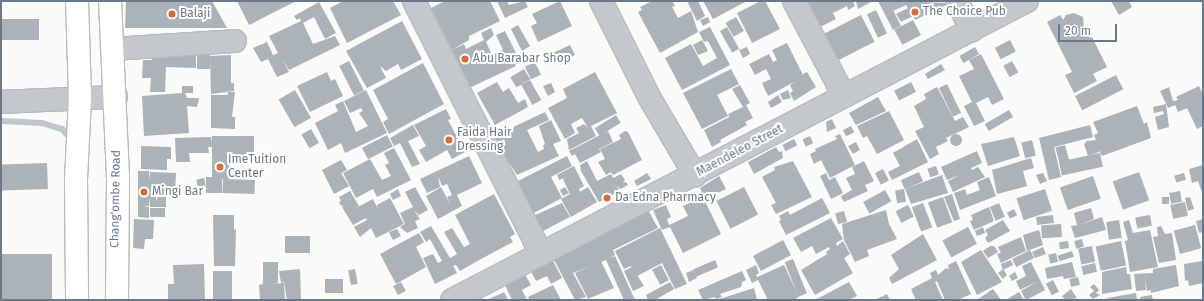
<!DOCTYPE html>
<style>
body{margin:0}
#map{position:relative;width:1204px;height:301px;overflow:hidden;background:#fafaf8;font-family:"Fira Sans",sans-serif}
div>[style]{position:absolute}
.stream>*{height:6px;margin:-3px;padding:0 3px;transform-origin:3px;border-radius:3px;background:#bec7cc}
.building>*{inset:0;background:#abb2b8;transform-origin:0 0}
.round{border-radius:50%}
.roads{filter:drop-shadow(1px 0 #b7bbbf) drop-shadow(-1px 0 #b7bbbf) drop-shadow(0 1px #b7bbbf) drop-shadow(0 -1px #b7bbbf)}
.minor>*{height:22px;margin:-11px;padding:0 11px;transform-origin:11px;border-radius:11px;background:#c4c7cb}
.major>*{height:22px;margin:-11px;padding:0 11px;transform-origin:11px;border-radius:11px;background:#fff}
.dots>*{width:11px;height:11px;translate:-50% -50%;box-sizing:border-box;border:2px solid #fff;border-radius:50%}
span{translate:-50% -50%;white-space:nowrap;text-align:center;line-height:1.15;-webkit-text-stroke:4px #fff;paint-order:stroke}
.poi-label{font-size:12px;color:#6b7887}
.left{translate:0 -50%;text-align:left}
.street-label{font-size:12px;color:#6b7887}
.frame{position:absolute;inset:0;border:2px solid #6b7887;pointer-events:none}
.scale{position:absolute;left:1058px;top:24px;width:59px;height:18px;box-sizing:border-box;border:2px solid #6b7887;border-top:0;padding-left:5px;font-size:12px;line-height:14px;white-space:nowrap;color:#6b7887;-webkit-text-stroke:3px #fff;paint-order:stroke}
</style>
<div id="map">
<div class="stream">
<i style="left:1px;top:121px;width:41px;rotate:2.8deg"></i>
<i style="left:42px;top:123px;width:21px;rotate:17deg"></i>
<i style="left:62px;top:129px;width:12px;rotate:48deg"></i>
<i style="left:70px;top:138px;width:5px;rotate:90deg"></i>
</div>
<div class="building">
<i style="clip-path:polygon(126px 1px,212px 1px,227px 28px,125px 28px)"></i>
<i style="clip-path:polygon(237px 1px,296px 1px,249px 25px)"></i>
<i style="clip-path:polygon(343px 1px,393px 1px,401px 15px,347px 43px,330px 8px)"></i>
<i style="clip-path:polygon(445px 1px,490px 1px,500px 21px,469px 36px,469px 40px,450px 51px,464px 44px,466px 49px,484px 40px,481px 33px,491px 28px,494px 35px,486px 42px,492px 55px,503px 50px,496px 35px,505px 31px,516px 53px,511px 55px,516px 66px,465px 90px,427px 10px)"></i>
<i style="clip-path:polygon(497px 1px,507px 1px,509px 5px,525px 1px,528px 7px,505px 18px)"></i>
<i style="clip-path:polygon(560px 1px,572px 26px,538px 42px,531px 26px,537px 23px,532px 14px)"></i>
<i style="clip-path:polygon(652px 1px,672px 1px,675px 6px,672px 7px,678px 18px,691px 11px,698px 32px,660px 53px,638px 12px,642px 10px,640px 7px)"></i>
<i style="clip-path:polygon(687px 1px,698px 1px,705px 16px,697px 21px)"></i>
<i style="clip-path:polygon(703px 1px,747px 1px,713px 19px)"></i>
<i style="clip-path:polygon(761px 1px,765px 1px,780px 29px,752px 43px,737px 13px)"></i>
<i style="clip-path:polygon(807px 1px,853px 1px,855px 6px,848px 10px,847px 6px,833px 13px,836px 19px,820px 27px)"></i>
<i style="clip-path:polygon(856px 1px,873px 1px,858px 9px)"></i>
<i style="clip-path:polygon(878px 1px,891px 1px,892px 3px,892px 1px,950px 3px,915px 20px,913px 16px,901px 22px,896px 14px,908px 8px,906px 5px,893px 11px,890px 4px,901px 26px,893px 30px)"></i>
<i style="clip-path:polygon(1111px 1px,1129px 1px,1132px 7px,1119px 15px)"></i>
<i style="clip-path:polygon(319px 2px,336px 33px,325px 39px,314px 17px,303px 23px,313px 44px,335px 36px,340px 45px,289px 70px,283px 60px,289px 72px,277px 77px,268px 59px,261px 62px,253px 48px,267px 42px,273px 55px,278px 53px,269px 36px,301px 21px,300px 18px,297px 20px,294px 16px)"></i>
<i style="left:876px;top:10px;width:26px;height:10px;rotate:65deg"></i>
<i style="clip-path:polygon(1074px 13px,1083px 17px,1084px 28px,1090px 38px,1092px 37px,1107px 67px,1093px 74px,1097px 81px,1074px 93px,1065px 75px,1072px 72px,1047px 22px,1060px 15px,1063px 20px,1066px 15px)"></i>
<i style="left:861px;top:15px;width:30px;height:42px;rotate:63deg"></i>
<i style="clip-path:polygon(708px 17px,710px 22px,703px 26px,700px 20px)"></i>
<i style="left:736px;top:17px;width:16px;height:12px;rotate:60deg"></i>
<i style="left:1px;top:19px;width:38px;height:21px"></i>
<i style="left:913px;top:20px;width:17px;height:21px;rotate:62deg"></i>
<i style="clip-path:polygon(402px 21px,422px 59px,401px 70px,398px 64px,386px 71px,380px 66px,386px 78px,367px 88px,346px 51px)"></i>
<i style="clip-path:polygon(518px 25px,530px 46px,522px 51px,511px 29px)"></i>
<i style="clip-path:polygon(710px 27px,730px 65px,682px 90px,665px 58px,691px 44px,703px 66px,717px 58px,708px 41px,704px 42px,699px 32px)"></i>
<i style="left:727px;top:27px;width:25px;height:8px;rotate:61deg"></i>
<i style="clip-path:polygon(702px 40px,708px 51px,698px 55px,693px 45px)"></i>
<i style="left:1010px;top:40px;width:13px;height:17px;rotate:63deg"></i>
<i style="clip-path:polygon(787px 43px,804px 77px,803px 74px,807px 72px,816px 87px,794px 101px,790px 93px,793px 91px,790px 85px,796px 81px,768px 96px,762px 83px,771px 79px,766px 69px,755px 75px,749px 64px,769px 54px,773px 62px,777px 60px,772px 50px)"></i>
<i style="clip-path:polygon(570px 45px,575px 55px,563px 61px,562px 58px,557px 60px,553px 53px)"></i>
<i style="clip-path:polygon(747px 47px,750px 54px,743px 58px,739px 50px)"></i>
<i style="left:975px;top:47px;width:8px;height:18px;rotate:60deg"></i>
<i style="left:197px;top:50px;width:13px;height:19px"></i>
<i style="clip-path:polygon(152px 51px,196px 53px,196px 68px,166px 67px,165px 92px,150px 92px,151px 78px,142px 78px,143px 60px,152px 60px)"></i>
<i style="clip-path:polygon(981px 54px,1004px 99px,992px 105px,988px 97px,976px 103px,985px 121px,974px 126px,964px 106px,972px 102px,959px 76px,974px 69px,969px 60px)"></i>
<i style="clip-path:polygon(231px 55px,231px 83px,234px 83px,234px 91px,211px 94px,210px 56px)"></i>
<i style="left:349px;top:61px;width:33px;height:11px;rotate:63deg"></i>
<i style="left:1012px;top:61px;width:13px;height:10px;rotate:61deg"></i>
<i style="left:535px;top:62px;width:14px;height:11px;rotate:65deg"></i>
<i style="clip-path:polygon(423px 63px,444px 104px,389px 134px,383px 122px,388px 119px,373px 90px)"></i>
<i style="clip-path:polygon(941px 64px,945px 70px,928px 79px,925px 74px)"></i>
<i style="left:524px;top:69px;width:12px;height:16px;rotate:59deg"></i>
<i style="clip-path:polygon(731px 69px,739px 84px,717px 95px,728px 116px,702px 129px,683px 93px)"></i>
<i style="clip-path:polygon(327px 72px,331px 81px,335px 79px,343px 96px,310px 112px,297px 86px)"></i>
<i style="clip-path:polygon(595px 72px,617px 113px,591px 126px,596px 136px,569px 150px,567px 139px,579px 133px,576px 128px,584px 124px,588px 128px,582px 118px,571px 124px,575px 133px,565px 139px,548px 108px,567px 98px,563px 89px)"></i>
<i style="left:1116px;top:75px;width:16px;height:46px;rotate:63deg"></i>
<i style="left:530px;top:80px;width:23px;height:10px;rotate:61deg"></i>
<i style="clip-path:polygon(497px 82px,503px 92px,509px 88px,518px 103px,525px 99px,528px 107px,495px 125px,477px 93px)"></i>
<i style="left:911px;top:82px;width:11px;height:19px;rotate:63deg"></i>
<i style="clip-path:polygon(551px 83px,555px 92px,548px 96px,543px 86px)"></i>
<i style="left:947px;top:84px;width:32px;height:9px;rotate:64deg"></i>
<i style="clip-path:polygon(740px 85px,750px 103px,746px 105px,753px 118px,745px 122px,747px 125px,720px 140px,721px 142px,712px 147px,704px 130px,729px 117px,730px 119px,728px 114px,743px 107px,732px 89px)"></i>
<i style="clip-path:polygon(182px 86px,193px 86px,193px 93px,185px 93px,187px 98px,199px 98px,197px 107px,187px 106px,189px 133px,144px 136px,142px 96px,182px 93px)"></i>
<i style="clip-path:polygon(1199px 86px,1203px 95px,1203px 126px,1197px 129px,1187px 108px,1178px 112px,1175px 105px,1168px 108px,1160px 91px,1169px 87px,1173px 101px,1178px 100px,1176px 97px)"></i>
<i style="clip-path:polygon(937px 87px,955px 121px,963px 117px,969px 127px,946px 138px,948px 141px,936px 147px,939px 154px,930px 159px,915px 131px,924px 127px,914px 106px,926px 99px,924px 94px)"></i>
<i style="left:295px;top:90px;width:32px;height:19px;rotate:60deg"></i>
<i style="clip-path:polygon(366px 90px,387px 133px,345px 153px,341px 143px,328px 150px,315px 123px,338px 111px,335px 105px,343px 101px,356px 132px,368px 126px,359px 113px,363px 111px,361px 108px,350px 113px,344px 101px)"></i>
<i style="clip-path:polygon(788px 90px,791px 98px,783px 100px,780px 94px)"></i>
<i style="clip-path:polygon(228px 92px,235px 92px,232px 117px,235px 117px,235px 129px,211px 128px,211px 95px,228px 95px)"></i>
<i style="clip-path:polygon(778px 95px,782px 102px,771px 108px,768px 102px)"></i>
<i style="clip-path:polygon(878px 97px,886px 111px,856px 125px,849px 113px)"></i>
<i style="clip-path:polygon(1166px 104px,1169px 127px,1158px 130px,1155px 117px,1164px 114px,1163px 111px,1154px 113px,1153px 107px)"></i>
<i style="clip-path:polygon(1137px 106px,1144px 124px,1147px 122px,1151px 138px,1102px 156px,1099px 150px,1099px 152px,1088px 156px,1084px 144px,1087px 141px,1096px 140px,1094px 135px,1098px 133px,1093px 122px)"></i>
<i style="clip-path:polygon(446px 109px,451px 119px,448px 120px,465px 152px,452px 159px,447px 150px,426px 162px,419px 150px,426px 146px,414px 125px)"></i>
<i style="left:1009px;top:110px;width:8px;height:28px;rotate:60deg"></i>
<i style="clip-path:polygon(889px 111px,904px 140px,877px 154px,867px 136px,863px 138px,857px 126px)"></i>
<i style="clip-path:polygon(545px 112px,549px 120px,527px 130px,538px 152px,544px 149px,543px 146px,545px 144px,539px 126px,551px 120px,561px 141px,553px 144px,559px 156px,517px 175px,506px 158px,501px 160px,490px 138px)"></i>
<i style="left:616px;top:115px;width:9px;height:25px;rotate:58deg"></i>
<i style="clip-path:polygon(832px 119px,836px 128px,827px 132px,826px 122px)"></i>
<i style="clip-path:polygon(413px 125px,419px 136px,408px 141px,420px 164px,412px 167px,400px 143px,394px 146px,390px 138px)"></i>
<i style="clip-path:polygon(1090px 125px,1093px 137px,1054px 147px,1061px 177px,1049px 180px,1039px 138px)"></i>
<i style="left:851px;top:126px;width:7px;height:9px;rotate:63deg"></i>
<i style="left:311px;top:129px;width:16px;height:11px;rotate:60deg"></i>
<i style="clip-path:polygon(608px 131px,613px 142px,599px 149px,601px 152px,580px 163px,575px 154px,572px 156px,569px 151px)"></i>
<i style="clip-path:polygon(625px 131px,628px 132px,642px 160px,613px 175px,611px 172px,606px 175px,598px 162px,605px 159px,600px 149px,621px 139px,619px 135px)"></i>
<i style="clip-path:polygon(840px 134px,855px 165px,830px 178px,821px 160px,814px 164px,810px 154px,816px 151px,815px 149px,837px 139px,835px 136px)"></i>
<i class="round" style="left:950px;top:134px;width:12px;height:12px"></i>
<i style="left:387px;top:135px;width:13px;height:28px;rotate:63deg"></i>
<i style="clip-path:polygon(212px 136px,254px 136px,254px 156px,229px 156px,229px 179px,222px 179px,222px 193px,206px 193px,206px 177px,212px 177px,212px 147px,208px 147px,209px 153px,189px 153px,190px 162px,176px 162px,175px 138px,211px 137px,212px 142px)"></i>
<i style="left:810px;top:136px;width:8px;height:8px;rotate:67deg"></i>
<i style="clip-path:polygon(1014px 137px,1020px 156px,988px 166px,981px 144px)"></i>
<i style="left:794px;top:139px;width:7px;height:13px;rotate:63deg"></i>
<i style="clip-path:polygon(917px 139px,928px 162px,892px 180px,888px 172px,900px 166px,893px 153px)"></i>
<i style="left:1032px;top:140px;width:16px;height:11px;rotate:76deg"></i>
<i style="clip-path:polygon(856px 142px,860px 150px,853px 154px,848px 146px)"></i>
<i style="left:1065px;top:145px;width:16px;height:10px;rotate:75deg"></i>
<i style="clip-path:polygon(141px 146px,171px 147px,171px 159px,167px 159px,167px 170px,141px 169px)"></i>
<i style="clip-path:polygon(776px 147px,779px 152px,782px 151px,783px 158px,754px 174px,748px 162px)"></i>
<i style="clip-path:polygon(394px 148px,411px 180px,377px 197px,373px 189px,356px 198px,343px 173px,370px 159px,382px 180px,391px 176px,385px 165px,389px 163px,384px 153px)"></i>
<i style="clip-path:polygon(977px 151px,982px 163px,971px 168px,972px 170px,978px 167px,985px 177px,953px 192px,948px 181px,960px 175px,947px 180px,941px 167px)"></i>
<i style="left:1100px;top:153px;width:14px;height:42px;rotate:78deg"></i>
<i style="clip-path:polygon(469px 156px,482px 183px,457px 195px,462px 206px,438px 219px,426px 196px,441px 187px,451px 206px,447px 197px,452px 195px,447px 184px,442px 186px,438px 176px,440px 187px,427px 193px,420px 179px)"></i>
<i style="clip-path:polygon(567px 156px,572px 166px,551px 177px,562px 198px,532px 214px,516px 182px)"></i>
<i style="clip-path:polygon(1031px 158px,1034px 168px,1023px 171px,1027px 186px,997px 194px,992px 170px)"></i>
<i style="clip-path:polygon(341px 160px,347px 170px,341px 173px,349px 186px,334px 194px,322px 170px)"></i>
<i style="clip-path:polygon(587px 161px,597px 181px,611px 174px,613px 178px,621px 174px,625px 180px,623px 183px,626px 182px,628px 185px,620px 189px,617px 186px,619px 191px,599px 202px,581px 171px,580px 165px)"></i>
<i style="clip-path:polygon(793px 161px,812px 197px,776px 214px,771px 205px,776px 203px,762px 177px,775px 170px,774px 167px)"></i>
<i style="clip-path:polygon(864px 161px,874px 181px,865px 185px,868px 191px,844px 202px,841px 196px,852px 190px,846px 178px,855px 174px,852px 167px)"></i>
<i style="left:47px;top:163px;width:26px;height:46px;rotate:88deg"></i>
<i style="clip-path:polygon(1203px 165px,1203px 196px,1198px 181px,1192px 183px,1189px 169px)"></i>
<i style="clip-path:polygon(574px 166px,584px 186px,579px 189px,580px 192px,588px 187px,597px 202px,571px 217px,561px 199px,570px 194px,563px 179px,567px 177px,559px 180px,557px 175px)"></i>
<i style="left:936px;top:166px;width:9px;height:9px;rotate:72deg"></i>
<i style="left:883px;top:169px;width:13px;height:9px;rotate:63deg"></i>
<i style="clip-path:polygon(138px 171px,149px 171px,149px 180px,150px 172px,176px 173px,175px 194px,166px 194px,166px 207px,150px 207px,150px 197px,149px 206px,143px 206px,149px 207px,149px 218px,138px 217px)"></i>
<i style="left:919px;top:172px;width:10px;height:20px;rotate:66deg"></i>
<i style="left:1139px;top:172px;width:30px;height:28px;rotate:70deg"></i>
<i style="clip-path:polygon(647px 173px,651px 179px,637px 186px,634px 181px)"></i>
<i style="clip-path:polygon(826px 173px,829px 180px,835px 177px,843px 193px,831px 199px,820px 176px)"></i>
<i style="clip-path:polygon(1043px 173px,1047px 181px,1040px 184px,1036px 175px)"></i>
<i style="left:1184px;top:173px;width:7px;height:10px;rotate:74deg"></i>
<i style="clip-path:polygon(942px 175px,948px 193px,911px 204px,905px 189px)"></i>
<i style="clip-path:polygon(719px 176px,726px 189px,705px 199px,700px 188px)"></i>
<i style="left:1093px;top:176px;width:24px;height:35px;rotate:71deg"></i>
<i style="clip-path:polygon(989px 177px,996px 196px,960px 210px,954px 193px,965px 189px,967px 195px,980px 190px,977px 182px)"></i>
<i style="left:204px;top:178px;width:9px;height:8px;rotate:77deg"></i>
<i style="left:223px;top:179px;width:32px;height:14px;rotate:2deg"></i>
<i style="clip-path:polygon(415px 187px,428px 210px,419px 215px,414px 210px,420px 219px,415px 221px,418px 228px,407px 233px,400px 227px,405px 224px,400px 213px,413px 207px,405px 192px)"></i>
<i style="clip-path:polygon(565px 187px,569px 193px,563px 196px,560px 190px)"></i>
<i style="left:744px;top:187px;width:31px;height:31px;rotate:63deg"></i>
<i style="clip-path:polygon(398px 189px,401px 196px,393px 200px,390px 194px)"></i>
<i style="left:904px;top:189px;width:13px;height:9px;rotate:81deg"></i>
<i style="left:1045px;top:189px;width:23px;height:30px;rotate:72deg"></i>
<i style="left:885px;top:190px;width:13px;height:25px;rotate:61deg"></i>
<i style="clip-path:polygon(350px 191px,359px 206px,352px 210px,373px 199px,378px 209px,377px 205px,390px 198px,404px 224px,376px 238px,371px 228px,360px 237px,354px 227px,367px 220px,366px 218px,353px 225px,342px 207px,344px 205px,341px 206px,339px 202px,341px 201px,339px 197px)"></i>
<i style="left:1180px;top:191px;width:11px;height:11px;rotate:80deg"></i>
<i style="clip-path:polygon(494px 194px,515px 234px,510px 237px,513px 242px,481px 259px,471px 243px,481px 259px,460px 271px,456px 265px,453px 266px,457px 273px,435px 284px,423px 258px,433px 254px,438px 263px,442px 261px,430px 239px,426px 242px,420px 232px,431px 226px,450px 258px,457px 254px,444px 232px,452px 228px,464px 247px,470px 244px,455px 215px)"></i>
<i style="clip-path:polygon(952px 194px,960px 219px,954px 221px,944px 197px)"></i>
<i style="clip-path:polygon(703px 197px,721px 234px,683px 253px,670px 227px,662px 230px,653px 210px,666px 205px,671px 217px,667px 219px,669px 225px,688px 216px,683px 206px)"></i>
<i style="left:943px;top:197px;width:27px;height:16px;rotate:70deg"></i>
<i style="left:1162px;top:197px;width:7px;height:7px"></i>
<i style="clip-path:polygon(1190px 197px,1194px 209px,1188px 211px,1185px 198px)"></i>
<i style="clip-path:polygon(822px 198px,830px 213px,786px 235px,779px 221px,781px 220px,779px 216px,788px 211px,790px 215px)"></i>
<i style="left:1185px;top:202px;width:14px;height:15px;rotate:78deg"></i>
<i style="clip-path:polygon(562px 203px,570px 217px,543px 231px,533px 216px)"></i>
<i style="left:923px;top:203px;width:26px;height:12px;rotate:69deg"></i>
<i style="left:999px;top:203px;width:15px;height:10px;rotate:67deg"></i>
<i style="left:908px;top:205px;width:13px;height:14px;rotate:63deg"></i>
<i style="clip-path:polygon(989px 207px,994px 221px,974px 230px,970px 221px,973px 220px,971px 215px)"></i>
<i style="left:150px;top:208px;width:15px;height:9px"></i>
<i style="clip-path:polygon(1091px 208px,1094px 219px,1079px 225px,1102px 217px,1106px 230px,1075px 238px,1071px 226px,1077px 225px,1074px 213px)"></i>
<i style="left:1014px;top:209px;width:7px;height:8px;rotate:63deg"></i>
<i style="clip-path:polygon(648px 210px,658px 228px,613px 250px,615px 255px,609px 258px,615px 256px,635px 300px,624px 300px,606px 260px,573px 273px,586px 297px,575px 300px,551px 254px)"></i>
<i style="clip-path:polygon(886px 210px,889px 224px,897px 239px,867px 250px,869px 256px,855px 262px,844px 240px,842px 224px)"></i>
<i style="left:844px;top:211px;width:11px;height:9px;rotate:75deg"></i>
<i style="clip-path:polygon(213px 215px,234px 215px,234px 230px,236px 229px,235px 266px,214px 266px)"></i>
<i style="left:1053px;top:215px;width:8px;height:17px;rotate:83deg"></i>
<i style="left:1150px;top:215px;width:11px;height:15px;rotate:80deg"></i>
<i style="clip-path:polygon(831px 218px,843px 239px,836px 243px,837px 246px,843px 241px,850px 254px,844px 258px,853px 273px,815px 295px,801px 270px,827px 254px,826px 252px,830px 249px,829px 247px,816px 254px,812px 246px,801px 252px,793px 238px)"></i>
<i style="clip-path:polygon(134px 219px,154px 220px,153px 239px,145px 239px,144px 249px,133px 248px)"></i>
<i style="clip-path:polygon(1203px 219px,1203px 232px,1199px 233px,1196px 221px)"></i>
<i style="clip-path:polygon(1003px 220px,1010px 231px,988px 243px,985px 238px,988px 235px,985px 230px)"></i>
<i style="left:1119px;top:220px;width:18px;height:13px;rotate:81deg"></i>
<i style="clip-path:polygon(1129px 220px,1133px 233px,1150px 230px,1158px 267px,1130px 272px,1125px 241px,1128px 240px,1123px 222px)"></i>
<i style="left:1061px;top:224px;width:13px;height:20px;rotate:86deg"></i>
<i style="left:1195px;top:225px;width:24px;height:22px;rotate:75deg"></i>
<i style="clip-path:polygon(1161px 226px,1165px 234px,1172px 233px,1176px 260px,1159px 263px,1153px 237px,1158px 236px,1157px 227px)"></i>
<i style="left:968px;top:227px;width:19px;height:29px;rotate:62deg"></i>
<i style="clip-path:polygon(983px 227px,985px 233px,977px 236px,975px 231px)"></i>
<i style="clip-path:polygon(660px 228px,687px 284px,675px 289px,662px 263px,637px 276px,631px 266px,624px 269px,615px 251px)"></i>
<i style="clip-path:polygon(397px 229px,401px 236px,393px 240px,389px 232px)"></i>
<i style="clip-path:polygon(1039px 230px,1043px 245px,1027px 251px,1023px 235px)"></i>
<i style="clip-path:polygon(419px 233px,424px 242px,416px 247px,426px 267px,396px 284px,380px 254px)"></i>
<i style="clip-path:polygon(923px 234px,937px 260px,892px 284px,889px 278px,899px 269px,891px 255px)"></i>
<i style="left:285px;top:236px;width:25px;height:17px"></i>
<i style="clip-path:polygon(1021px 237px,1026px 251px,1001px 263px,997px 254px,1001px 253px,998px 247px)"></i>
<i style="left:1082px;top:239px;width:8px;height:8px;rotate:76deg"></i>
<i style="left:783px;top:240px;width:17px;height:34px;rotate:62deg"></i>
<i style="left:1068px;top:241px;width:7px;height:9px;rotate:82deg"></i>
<i style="left:1121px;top:241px;width:25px;height:26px;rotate:78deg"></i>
<i style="clip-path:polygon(990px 246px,994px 246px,998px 252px,988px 258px,983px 251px)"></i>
<i style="left:1092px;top:246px;width:16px;height:14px;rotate:79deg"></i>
<i style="clip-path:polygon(1043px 247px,1046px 254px,1035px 258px,1032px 252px)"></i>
<i style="clip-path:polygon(981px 250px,1002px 282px,977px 295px,961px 262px)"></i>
<i style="left:1030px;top:250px;width:9px;height:20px;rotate:63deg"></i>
<i style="left:1072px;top:251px;width:6px;height:15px;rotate:72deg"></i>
<i style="left:1056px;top:253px;width:9px;height:8px;rotate:77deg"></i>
<i style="left:1px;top:254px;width:51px;height:46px"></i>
<i style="clip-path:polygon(552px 259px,562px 278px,551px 284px,547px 276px,536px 281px,530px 270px)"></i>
<i style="left:793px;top:259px;width:37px;height:9px;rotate:68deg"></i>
<i style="left:715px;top:260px;width:8px;height:24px;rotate:67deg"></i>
<i style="clip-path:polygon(1011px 260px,1013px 265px,1003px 270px,1001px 264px)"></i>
<i style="clip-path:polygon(601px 261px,614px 288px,585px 300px,588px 299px,575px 273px)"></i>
<i style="clip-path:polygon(956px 261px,971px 294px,958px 300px,945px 300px,937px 281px,935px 282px,943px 300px,916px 300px,911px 289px,932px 278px,930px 273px,936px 270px,938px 275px,946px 268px,949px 269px,948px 265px)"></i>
<i style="clip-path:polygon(1203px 261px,1203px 283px,1189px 286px,1188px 280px,1185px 281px,1184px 264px)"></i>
<i style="clip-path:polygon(263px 262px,278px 262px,278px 283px,271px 284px,284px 283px,285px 300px,260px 300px,259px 285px,263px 284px)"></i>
<i style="clip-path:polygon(1031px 262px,1045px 290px,1026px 300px,1021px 291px,1038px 281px,1020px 290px,1016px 281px,1026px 276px,1022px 266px)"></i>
<i style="clip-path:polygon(1072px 262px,1076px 277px,1064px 279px,1063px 276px,1047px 279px,1045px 268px)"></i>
<i style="left:1095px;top:263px;width:9px;height:14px;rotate:77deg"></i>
<i style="clip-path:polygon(204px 264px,205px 300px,168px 300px,168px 284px,174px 284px,173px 265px)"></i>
<i style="left:661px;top:265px;width:17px;height:10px;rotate:62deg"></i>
<i style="clip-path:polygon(756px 265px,759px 273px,756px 275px,757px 277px,784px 265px,799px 297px,793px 300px,768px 300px,758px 280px,752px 283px,746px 270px)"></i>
<i style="clip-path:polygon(1176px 265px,1179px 286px,1151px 293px,1151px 290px,1147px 291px,1145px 277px,1146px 290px,1136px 291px,1134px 274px,1153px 273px,1153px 269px)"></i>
<i style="clip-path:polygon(632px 267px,644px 286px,633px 291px,624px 271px)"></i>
<i style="clip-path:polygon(1126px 267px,1127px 274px,1130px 274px,1132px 289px,1102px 294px,1102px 272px)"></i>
<i style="clip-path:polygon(300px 269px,301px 300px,287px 300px,284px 282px,281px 283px,279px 271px)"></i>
<i style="left:355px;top:269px;width:15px;height:7px;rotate:79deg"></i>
<i style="clip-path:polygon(1003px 269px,1007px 275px,1003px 279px,998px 273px)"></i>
<i style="clip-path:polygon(693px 270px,697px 278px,689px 282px,686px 273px)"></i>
<i style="left:213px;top:271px;width:19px;height:29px"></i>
<i style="clip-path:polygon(523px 271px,531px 285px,522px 290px,527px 300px,512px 300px,503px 281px)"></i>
<i style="clip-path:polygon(742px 271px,746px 280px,742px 282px,741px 287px,720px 294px,722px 297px,716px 299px,715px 297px,703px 300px,698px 290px)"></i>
<i style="clip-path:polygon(1015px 272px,1018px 278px,1012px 281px,1009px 276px)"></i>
<i style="left:1078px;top:277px;width:8px;height:9px;rotate:76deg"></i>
<i style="left:325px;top:279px;width:18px;height:14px"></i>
<i style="left:1053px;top:280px;width:13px;height:8px;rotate:63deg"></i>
<i style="left:401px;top:282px;width:10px;height:9px;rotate:61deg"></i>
<i style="clip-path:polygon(670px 282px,674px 289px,655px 300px,648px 300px,646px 295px)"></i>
<i style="clip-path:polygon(849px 282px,857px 296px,849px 300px,815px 300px)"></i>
<i style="clip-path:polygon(1094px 284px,1099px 290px,1096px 293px,1100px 295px,1093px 299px,1089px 295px,1094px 291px,1090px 287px)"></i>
<i style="clip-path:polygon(553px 285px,561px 300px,530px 300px,528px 297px)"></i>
<i style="clip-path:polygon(754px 288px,757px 300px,716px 300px)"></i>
<i style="clip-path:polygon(993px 289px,1001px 300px,977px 300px)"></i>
<i style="clip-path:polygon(1071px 289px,1077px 298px,1065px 300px,1062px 296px)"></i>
<i style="clip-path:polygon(504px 292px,508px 300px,487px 300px)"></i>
<i style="clip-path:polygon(1019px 292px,1024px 300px,1006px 300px)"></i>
<i style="clip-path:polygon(1136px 293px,1137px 300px,1108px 300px,1107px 298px)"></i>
<i style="clip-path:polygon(887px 294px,890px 300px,878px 300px,877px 299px)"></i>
<i style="clip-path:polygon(1152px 295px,1153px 300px,1141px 300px,1140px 297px)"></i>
</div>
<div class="roads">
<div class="minor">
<i style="left:414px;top:1px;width:283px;rotate:63.3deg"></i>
<i style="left:601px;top:1px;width:107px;rotate:63.4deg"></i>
<i style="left:649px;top:97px;width:91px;rotate:59.5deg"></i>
<i style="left:794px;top:1px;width:107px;rotate:62.2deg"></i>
<i style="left:957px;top:1px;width:33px;rotate:63deg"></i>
<i style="left:112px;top:49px;width:123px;rotate:-3.7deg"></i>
<i style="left:1px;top:102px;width:115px;rotate:-2.5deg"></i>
<i style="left:452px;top:300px;width:648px;rotate:-27.47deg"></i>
</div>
<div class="major">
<i style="left:77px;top:1px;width:97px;rotate:88.2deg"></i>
<i style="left:80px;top:98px;width:82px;rotate:92.8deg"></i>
<i style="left:76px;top:180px;width:120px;rotate:89.5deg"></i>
<i style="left:110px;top:1px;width:178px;rotate:87.4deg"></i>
<i style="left:118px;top:179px;width:121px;rotate:90.5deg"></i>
</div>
</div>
<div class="dots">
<i style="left:915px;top:12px;background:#d96939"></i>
<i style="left:172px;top:14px;background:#d96939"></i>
<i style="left:465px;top:59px;background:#d96939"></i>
<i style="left:449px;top:140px;background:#d96939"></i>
<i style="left:220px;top:167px;background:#d96939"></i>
<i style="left:144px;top:192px;background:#d96939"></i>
<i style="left:607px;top:198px;background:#d96939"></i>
</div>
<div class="poi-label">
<span class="left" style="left:923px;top:12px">The Choice Pub</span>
<span class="left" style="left:180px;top:14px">Balaji</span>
<span class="left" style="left:473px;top:59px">Abu Barabar Shop</span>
<span class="left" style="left:457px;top:140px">Faida Hair<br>Dressing</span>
<span class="left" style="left:228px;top:167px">ImeTuition<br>Center</span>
<span class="left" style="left:152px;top:192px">Mingi Bar</span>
<span class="left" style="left:615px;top:198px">Da Edna Pharmacy</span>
</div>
<div class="street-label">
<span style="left:740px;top:151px;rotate:-28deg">Maendeleo Street</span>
<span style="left:116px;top:199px;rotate:-89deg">Chang'ombe Road</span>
</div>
<div class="frame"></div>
<div class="scale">20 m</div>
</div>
